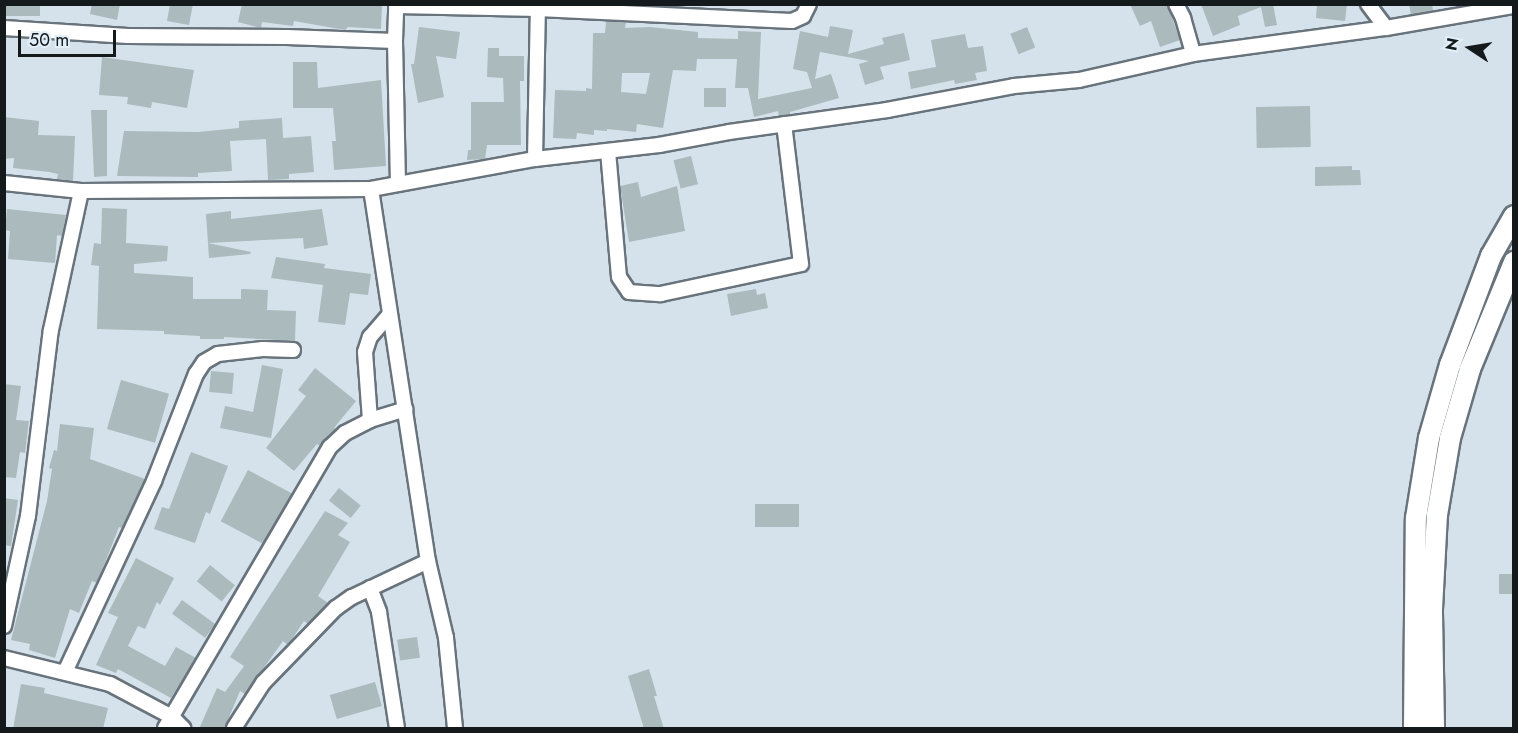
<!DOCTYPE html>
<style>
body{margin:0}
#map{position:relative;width:1518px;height:733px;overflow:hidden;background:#d5e2eb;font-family:Jost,sans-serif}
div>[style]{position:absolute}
.building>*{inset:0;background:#aababd;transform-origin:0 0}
.roads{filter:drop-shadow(2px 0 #68737c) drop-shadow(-2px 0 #68737c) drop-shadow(0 2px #68737c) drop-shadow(0 -2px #68737c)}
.minor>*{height:14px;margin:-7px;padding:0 7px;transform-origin:7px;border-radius:7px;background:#fff}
.highway>*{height:20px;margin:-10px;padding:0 10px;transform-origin:10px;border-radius:10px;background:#fff}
span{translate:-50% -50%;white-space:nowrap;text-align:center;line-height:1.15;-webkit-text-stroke:4.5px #e2eff9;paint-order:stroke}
.frame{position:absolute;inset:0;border:6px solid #14191c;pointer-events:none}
.north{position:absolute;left:1440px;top:18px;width:60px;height:60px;-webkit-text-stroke:4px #e2eff9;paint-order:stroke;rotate:282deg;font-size:16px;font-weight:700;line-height:24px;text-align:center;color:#14191c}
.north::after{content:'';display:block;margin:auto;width:21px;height:27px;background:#14191c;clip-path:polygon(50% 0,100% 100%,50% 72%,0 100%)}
.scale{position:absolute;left:18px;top:30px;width:98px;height:27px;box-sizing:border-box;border:3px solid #14191c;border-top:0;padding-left:8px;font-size:18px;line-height:21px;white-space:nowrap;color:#14191c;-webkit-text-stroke:4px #e2eff9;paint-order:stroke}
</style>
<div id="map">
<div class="building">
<i style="left:4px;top:4px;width:36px;height:12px"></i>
<i style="clip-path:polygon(92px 4px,120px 4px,117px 20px,90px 14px)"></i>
<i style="clip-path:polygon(170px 4px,193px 4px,189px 25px,167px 21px)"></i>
<i style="clip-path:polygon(242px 4px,382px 4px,381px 29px,348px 27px,345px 30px,294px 21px,293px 26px,262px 22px,261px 28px,238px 22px)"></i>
<i style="clip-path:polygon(1130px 4px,1167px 4px,1180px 40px,1160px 47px,1151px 21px,1140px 26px)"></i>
<i style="clip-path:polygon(1201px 4px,1273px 4px,1277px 25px,1265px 27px,1261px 7px,1238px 16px,1240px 25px,1213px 36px)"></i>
<i style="clip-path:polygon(1317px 4px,1347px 4px,1345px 21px,1316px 18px)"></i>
<i style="clip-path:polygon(1409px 4px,1432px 4px,1433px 11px,1411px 15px)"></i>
<i style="clip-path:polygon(evenodd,606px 21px,626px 22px,625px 28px,650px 27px,698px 32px,698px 38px,738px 39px,738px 31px,761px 32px,758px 99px,812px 88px,807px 72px,793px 69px,800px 31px,828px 37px,830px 26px,853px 30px,848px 54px,884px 44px,882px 38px,904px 33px,910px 60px,880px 67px,884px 79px,865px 85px,859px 64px,869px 61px,820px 52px,815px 79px,831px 74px,839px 98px,790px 112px,790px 114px,779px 116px,778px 111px,754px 117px,748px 88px,735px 88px,737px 59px,697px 59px,696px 71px,673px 70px,663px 128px,637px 124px,636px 132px,607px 129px,607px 131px,594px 130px,594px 135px,577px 133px,576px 139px,553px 138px,555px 90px,586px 91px,586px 88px,592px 89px,593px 33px,605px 33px,606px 21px,622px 73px,650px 73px,646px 94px,621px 92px,622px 73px)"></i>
<i style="clip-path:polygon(419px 27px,460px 32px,456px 59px,436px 56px,444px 97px,418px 103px,411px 64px,414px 64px)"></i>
<i style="left:1027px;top:27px;width:22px;height:18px;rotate:68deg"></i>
<i style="clip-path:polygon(965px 34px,968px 48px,983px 46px,987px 71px,975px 73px,977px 80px,955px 84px,954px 80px,911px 89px,908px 72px,936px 67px,931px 40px)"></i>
<i style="clip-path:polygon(488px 48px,499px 48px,499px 56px,524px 56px,524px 81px,520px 81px,521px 145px,487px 145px,485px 159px,467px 160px,468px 150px,471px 150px,471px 102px,504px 102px,503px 78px,487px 77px)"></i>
<i style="clip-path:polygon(102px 57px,194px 70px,187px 108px,152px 102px,151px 108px,127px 104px,128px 97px,99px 95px)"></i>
<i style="clip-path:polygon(293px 62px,317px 62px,318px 88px,381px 80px,386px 166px,334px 170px,332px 141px,336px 141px,333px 108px,293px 108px)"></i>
<i style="left:704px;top:88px;width:22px;height:19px"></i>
<i style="left:1310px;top:106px;width:41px;height:54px;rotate:89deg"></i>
<i style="clip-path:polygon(91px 110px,107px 110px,107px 176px,94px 177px)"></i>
<i style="clip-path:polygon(4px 117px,39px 121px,38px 135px,75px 136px,73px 181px,57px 179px,58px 174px,49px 172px,13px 168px,14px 158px,4px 159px)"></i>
<i style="clip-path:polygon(282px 118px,283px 138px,311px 136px,314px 172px,289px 174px,289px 179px,268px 180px,266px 139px,230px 141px,232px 171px,198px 173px,198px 177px,117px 176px,124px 131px,198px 132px,239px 128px,239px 121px)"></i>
<i style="left:691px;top:156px;width:29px;height:18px;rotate:76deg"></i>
<i style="clip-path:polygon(1352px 166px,1352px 170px,1360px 170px,1361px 185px,1315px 186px,1315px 167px)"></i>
<i style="clip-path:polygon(638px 182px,641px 197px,677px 186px,685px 231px,629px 242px,620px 186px)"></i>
<i style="clip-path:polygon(102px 208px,127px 209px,126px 243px,168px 246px,167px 261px,134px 264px,134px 273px,193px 277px,193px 299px,241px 299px,241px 289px,268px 290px,267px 310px,296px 311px,295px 341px,224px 337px,224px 339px,200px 339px,200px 336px,164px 334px,164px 331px,97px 329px,99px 266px,91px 265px,94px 243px,101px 244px)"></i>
<i style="clip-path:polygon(7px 209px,66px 215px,62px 236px,57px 235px,55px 263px,8px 259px,10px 231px,5px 230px)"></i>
<i style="clip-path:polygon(322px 209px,328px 245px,304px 249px,303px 238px,208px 243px,206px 214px,231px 211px,231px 219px)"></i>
<i style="clip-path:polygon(208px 243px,251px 252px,250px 254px,209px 258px)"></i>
<i style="clip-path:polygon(276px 257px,325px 264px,324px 268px,371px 274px,368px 295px,350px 293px,345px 325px,318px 322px,323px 285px,271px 278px)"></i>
<i style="clip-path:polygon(756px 289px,757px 295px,765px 293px,768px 308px,731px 316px,727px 294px)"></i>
<i style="clip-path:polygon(262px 365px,283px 369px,271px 438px,220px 428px,225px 406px,253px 412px)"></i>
<i style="clip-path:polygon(315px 368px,356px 401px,334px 428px,336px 429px,320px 446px,317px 444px,294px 471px,266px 448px,306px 396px,298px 390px)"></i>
<i style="left:211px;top:371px;width:23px;height:21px;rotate:5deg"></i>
<i style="left:121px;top:380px;width:50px;height:51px;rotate:16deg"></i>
<i style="clip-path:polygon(4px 384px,21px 386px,16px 420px,29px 421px,25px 453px,20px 452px,16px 478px,4px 477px)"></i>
<i style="clip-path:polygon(60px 424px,94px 428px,90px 459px,145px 479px,122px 528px,119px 527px,97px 583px,92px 581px,79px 613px,70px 609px,55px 658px,29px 650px,30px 644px,11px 640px,47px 501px,52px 469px,49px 468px,54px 450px,57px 451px)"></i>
<i style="clip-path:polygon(191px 452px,228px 466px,210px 514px,206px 512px,195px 543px,154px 529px,162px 507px,169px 509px)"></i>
<i style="left:248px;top:470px;width:50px;height:58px;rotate:28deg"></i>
<i style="left:339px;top:488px;width:28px;height:16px;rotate:39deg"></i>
<i style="clip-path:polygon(4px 498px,18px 500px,11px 546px,4px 545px)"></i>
<i style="left:799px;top:504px;width:23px;height:44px;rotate:90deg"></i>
<i style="clip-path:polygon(325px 511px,348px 523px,338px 535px,350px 542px,318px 596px,328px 603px,308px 624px,304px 621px,288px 645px,283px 641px,245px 694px,240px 691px,224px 729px,199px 729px,217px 688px,225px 692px,244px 666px,230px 657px)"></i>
<i style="clip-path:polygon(136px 558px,174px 578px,160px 605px,157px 602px,145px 629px,138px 626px,128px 646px,165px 666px,176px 647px,196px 658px,171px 698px,118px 669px,116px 673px,96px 665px,118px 617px,108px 613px)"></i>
<i style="left:210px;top:565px;width:32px;height:21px;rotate:39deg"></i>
<i style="left:1499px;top:574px;width:14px;height:20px"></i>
<i style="left:182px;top:600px;width:41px;height:17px;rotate:36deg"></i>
<i style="left:417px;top:637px;width:21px;height:20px;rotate:82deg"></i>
<i style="clip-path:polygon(649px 669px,657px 696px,654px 696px,664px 729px,644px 729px,628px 676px)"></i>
<i style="left:375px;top:682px;width:25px;height:47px;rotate:74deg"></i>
<i style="clip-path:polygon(21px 684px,45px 688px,44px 693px,108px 708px,103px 729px,13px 729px)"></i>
</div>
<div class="roads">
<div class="minor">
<i style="left:1176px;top:4px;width:16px;rotate:63deg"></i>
<i style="left:1183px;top:18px;width:37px;rotate:74deg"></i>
<i style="left:1368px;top:4px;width:30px;rotate:53deg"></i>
<i style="left:396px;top:6px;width:142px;rotate:1.2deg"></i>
<i style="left:538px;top:9px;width:254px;rotate:2.7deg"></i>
<i style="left:792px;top:21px;width:12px;rotate:-24deg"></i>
<i style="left:803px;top:16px;width:13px;rotate:-63deg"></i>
<i style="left:4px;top:28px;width:124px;rotate:3.7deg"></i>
<i style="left:128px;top:36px;width:159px;rotate:0.4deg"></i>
<i style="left:287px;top:37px;width:108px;rotate:2.1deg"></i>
<i style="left:395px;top:41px;width:143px;rotate:88.8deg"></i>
<i style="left:395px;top:41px;width:37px;rotate:-88deg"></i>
<i style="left:608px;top:151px;width:126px;rotate:85deg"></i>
<i style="left:619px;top:277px;width:18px;rotate:56deg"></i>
<i style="left:629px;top:292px;width:32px;rotate:4deg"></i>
<i style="left:661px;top:294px;width:143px;rotate:-12.1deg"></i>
<i style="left:801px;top:264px;width:141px;rotate:-96.9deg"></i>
<i style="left:535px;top:159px;width:150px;rotate:-88.9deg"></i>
<i style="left:4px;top:183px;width:77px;rotate:5.9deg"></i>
<i style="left:81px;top:191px;width:290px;rotate:-0.4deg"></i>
<i style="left:371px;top:189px;width:167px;rotate:-10.4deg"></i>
<i style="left:535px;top:159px;width:125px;rotate:-6.4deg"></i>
<i style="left:659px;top:145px;width:71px;rotate:-10.5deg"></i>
<i style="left:729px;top:132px;width:160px;rotate:-7.9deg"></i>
<i style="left:887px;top:110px;width:129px;rotate:-10.7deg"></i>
<i style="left:1014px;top:86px;width:65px;rotate:-5.3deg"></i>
<i style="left:1079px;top:80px;width:117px;rotate:-12.8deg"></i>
<i style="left:1193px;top:54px;width:195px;rotate:-7.7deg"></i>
<i style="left:1386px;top:28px;width:130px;rotate:-9.8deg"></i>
<i style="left:371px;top:189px;width:376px;rotate:81.3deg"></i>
<i style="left:428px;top:561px;width:79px;rotate:76.8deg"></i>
<i style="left:446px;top:638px;width:90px;rotate:84.3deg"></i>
<i style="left:370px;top:420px;width:68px;rotate:-94.2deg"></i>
<i style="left:365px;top:352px;width:16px;rotate:-72deg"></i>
<i style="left:370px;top:337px;width:29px;rotate:-49deg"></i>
<i style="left:370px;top:588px;width:26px;rotate:69deg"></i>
<i style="left:379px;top:612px;width:117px;rotate:81.2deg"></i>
<i style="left:4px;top:626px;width:113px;rotate:-77.7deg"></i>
<i style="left:28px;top:516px;width:187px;rotate:-83deg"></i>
<i style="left:51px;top:330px;width:142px;rotate:-77.8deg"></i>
<i style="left:4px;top:658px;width:109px;rotate:13.8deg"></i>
<i style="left:110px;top:684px;width:70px;rotate:28deg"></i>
<i style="left:172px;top:717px;width:16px;rotate:45deg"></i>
<i style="left:65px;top:672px;width:211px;rotate:-65deg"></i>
<i style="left:154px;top:481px;width:115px;rotate:-68.6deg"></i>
<i style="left:196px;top:374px;width:14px;rotate:-56deg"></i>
<i style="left:204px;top:362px;width:16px;rotate:-30deg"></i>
<i style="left:218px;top:354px;width:45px;rotate:-6.3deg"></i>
<i style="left:263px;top:349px;width:30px;rotate:2deg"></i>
<i style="left:165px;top:728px;width:326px;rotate:-59.6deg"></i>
<i style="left:330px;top:447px;width:21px;rotate:-43deg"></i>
<i style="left:345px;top:433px;width:28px;rotate:-27deg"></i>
<i style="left:370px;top:420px;width:37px;rotate:-17deg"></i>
<i style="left:234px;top:728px;width:54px;rotate:-57.2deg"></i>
<i style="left:263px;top:683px;width:105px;rotate:-45.8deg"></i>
<i style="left:336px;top:608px;width:19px;rotate:-35deg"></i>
<i style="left:352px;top:597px;width:84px;rotate:-25.3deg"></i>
</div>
<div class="highway">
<i style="left:1414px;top:728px;width:210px;rotate:-89.5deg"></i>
<i style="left:1416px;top:518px;width:81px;rotate:-80.8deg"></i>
<i style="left:1429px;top:438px;width:76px;rotate:-74deg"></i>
<i style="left:1450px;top:365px;width:116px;rotate:-69.4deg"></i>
<i style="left:1491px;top:256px;width:46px;rotate:-60.1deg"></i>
<i style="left:1434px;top:728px;width:119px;rotate:-91deg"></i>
<i style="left:1432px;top:609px;width:94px;rotate:-87deg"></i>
<i style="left:1437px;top:515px;width:78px;rotate:-80.4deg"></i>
<i style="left:1450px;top:438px;width:72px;rotate:-73.8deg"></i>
<i style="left:1470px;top:369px;width:116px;rotate:-67.6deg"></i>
</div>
</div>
<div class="frame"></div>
<div class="north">N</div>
<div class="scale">50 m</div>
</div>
